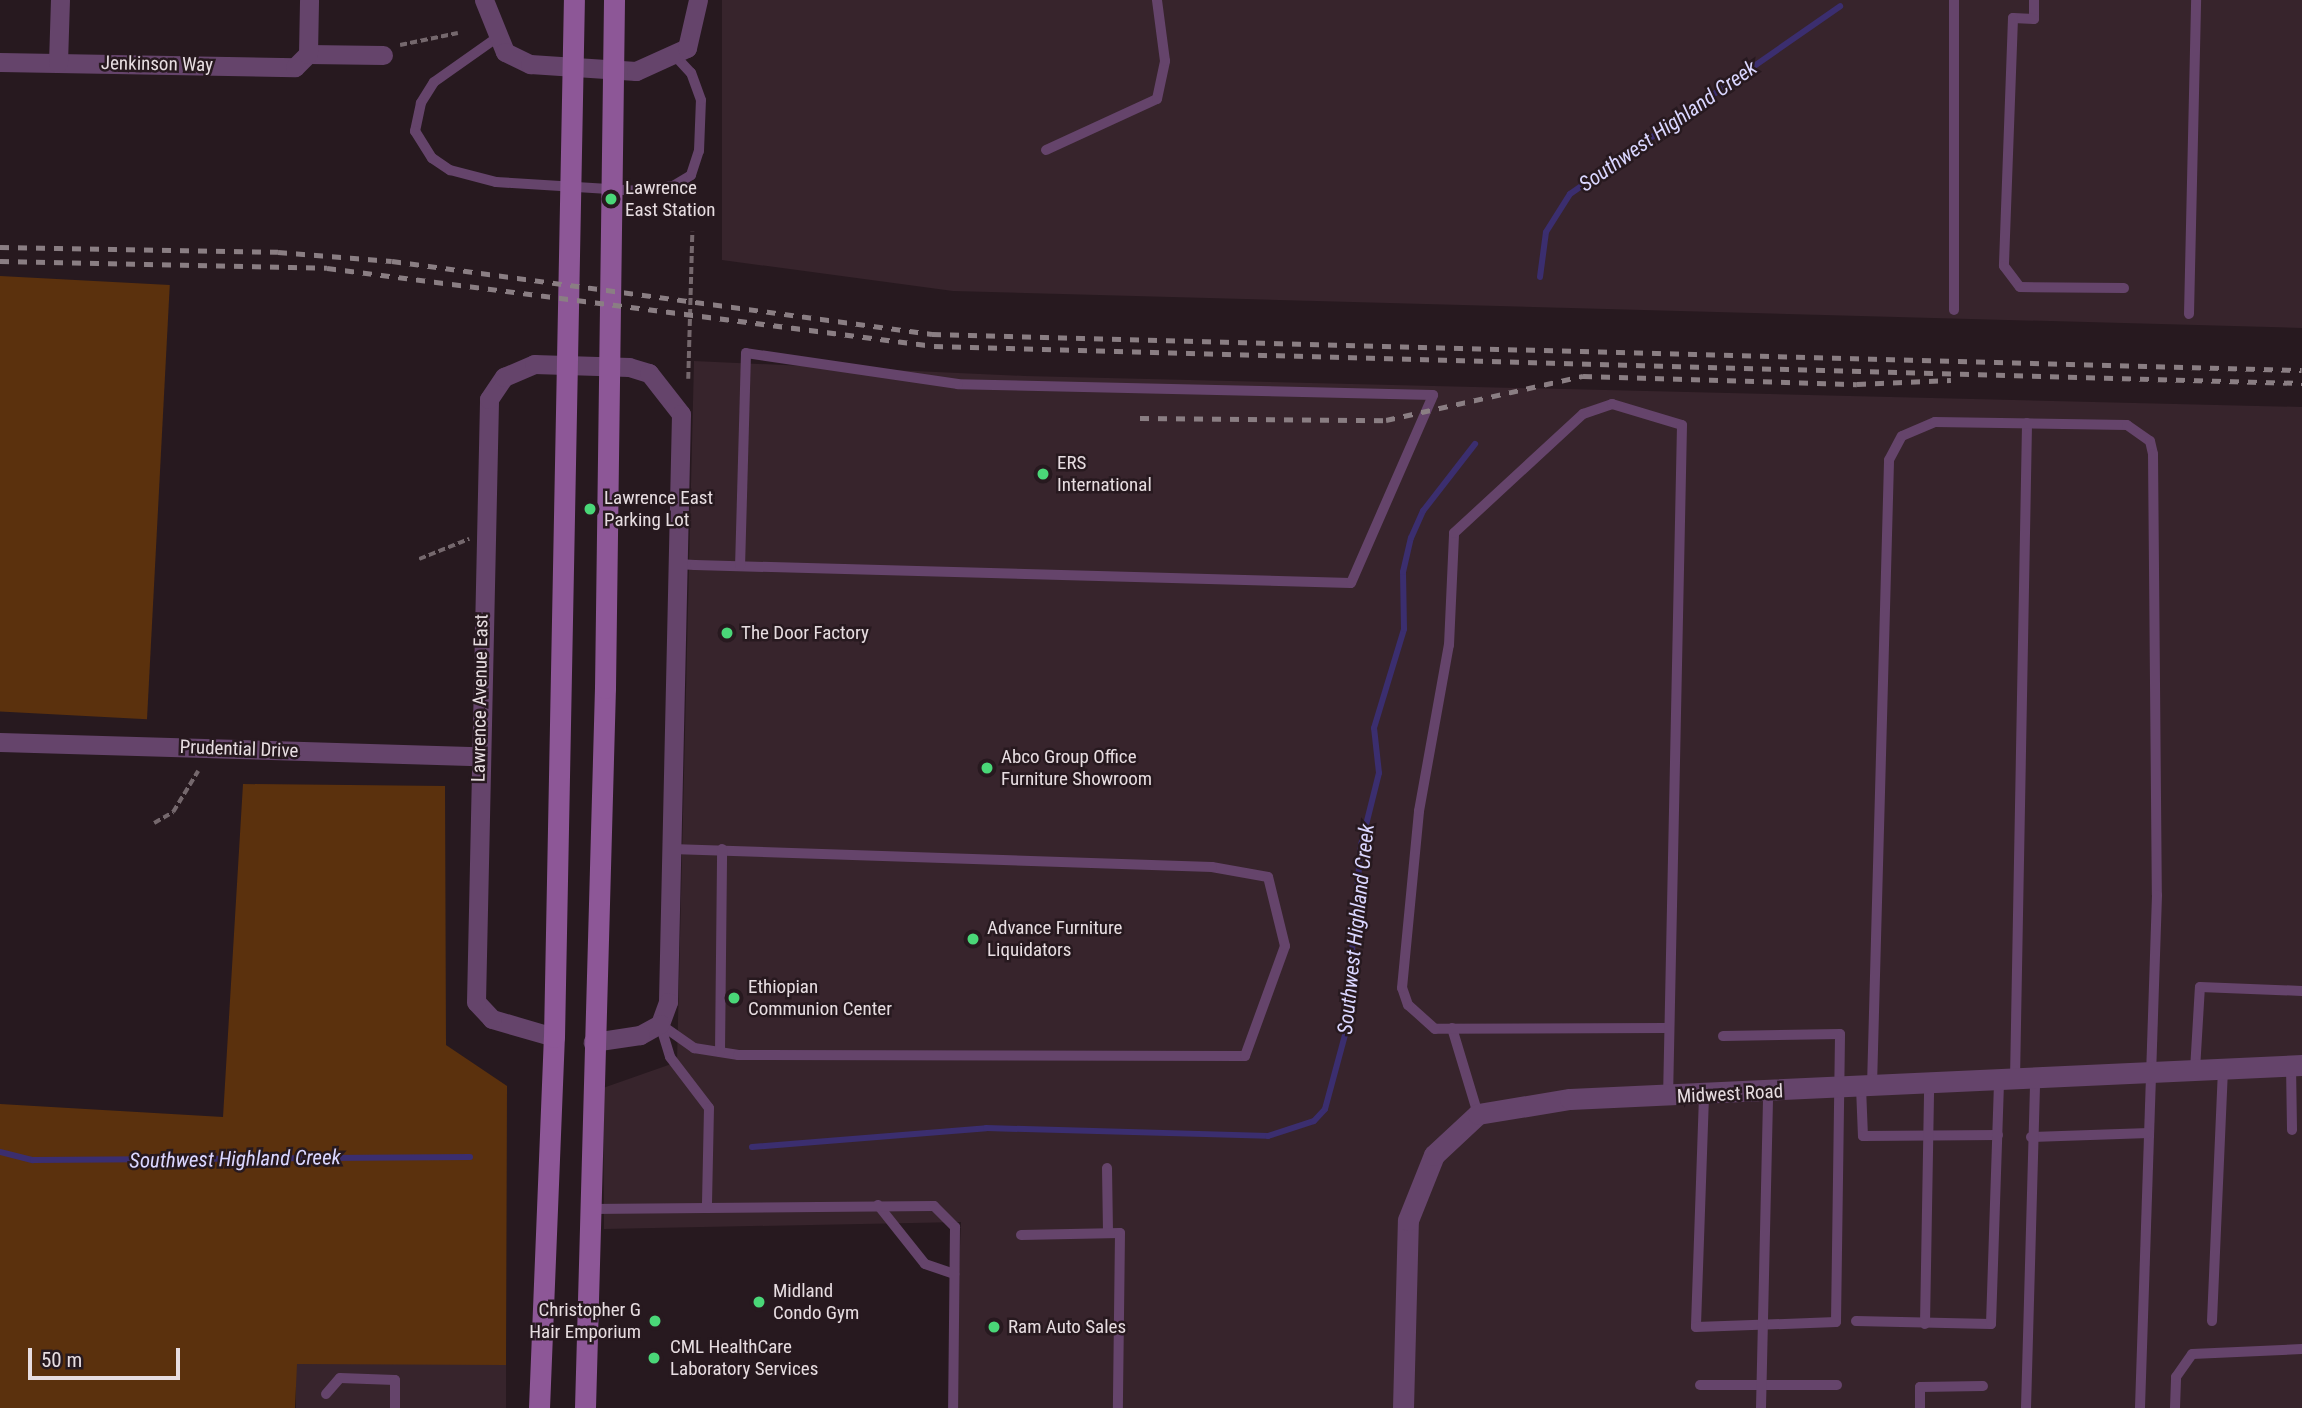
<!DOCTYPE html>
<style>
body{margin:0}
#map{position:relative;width:2302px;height:1408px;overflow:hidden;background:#27191f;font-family:"Roboto Condensed",sans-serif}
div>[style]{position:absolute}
.built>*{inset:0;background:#37242c;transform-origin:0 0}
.green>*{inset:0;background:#5b310d;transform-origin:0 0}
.stream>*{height:6px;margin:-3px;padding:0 3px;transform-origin:3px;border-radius:3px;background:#3b2e6f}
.path>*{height:3.5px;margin-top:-1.75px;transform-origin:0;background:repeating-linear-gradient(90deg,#75686d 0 7px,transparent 0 10.5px)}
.service>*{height:10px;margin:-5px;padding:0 5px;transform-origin:5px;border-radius:5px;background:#65446b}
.minor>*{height:19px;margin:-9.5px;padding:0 9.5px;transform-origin:9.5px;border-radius:9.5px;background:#65446b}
.tertiary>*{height:21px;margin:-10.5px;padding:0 10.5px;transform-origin:10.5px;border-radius:10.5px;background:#65446b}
.secondary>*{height:21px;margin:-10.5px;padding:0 10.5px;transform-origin:10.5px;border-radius:10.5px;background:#8d5797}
.rail>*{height:5px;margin-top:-2.5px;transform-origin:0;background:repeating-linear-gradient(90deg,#8a7e83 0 9px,transparent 0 18px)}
.dots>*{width:19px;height:19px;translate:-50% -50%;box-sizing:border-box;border:4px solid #27191f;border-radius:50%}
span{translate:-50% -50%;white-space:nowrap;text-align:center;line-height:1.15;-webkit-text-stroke:5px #27191f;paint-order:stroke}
.street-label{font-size:19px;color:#e7dde1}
.poi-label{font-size:19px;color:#e7dde1}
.left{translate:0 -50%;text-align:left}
.right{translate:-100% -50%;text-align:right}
.water-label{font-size:21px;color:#dad6ff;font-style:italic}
.scale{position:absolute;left:28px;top:1348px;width:152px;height:32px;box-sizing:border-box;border:4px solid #e7dde1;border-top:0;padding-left:9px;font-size:21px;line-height:24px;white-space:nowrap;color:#e7dde1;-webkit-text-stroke:5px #27191f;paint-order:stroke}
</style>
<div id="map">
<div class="built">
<i style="clip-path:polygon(722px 0,2302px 0,2302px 328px,953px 291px,722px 260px)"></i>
<i style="clip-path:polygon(694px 361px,1025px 376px,2302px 407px,2302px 1408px,953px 1408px,961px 1222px,604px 1229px,603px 1088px,677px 1062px)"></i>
<i style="left:296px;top:1364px;width:210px;height:44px"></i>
</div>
<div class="green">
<i style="left:0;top:276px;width:170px;height:435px;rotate:3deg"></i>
<i style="clip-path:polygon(243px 784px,445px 786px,446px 1045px,507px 1086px,506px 1365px,297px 1364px,295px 1408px,0 1408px,0 1104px,223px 1117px)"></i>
</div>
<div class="stream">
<i style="left:1540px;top:277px;width:45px;rotate:-82.4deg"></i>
<i style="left:1546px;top:232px;width:45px;rotate:-57.7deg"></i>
<i style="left:1570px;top:194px;width:329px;rotate:-34.8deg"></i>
<i style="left:752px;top:1147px;width:235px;rotate:-4.6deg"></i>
<i style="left:986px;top:1128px;width:282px;rotate:1.6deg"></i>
<i style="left:1268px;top:1136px;width:48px;rotate:-18.1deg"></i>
<i style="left:1314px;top:1121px;width:16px;rotate:-47deg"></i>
<i style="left:1325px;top:1109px;width:77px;rotate:-74.9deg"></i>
<i style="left:1345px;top:1035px;width:191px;rotate:-85.2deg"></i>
<i style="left:1361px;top:845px;width:74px;rotate:-76deg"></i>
<i style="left:1379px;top:773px;width:45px;rotate:-96.3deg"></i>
<i style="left:1374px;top:728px;width:103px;rotate:-73.1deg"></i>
<i style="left:1404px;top:629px;width:57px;rotate:-91deg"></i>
<i style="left:1403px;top:572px;width:35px;rotate:-77deg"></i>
<i style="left:1411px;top:538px;width:30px;rotate:-66deg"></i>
<i style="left:1423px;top:511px;width:85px;rotate:-52.2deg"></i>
<i style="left:0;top:1152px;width:34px;rotate:14deg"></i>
<i style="left:33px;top:1160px;width:437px;rotate:-0.4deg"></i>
</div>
<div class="path">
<i style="left:400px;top:45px;width:59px;rotate:-11.7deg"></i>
<i style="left:687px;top:213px;width:8px;rotate:7deg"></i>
<i style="left:688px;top:379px;width:147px;rotate:-88.4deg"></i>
<i style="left:419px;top:559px;width:54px;rotate:-21.8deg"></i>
<i style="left:154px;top:823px;width:22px;rotate:-30deg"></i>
<i style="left:173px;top:812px;width:48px;rotate:-58.6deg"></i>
</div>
<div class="service">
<i style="left:2034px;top:0;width:19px;rotate:90deg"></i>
<i style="left:2034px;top:19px;width:21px;rotate:-177deg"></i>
<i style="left:2013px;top:18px;width:248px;rotate:92.1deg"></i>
<i style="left:2004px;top:266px;width:26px;rotate:53deg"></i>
<i style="left:2020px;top:287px;width:104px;rotate:0.6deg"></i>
<i style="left:495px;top:39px;width:75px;rotate:144.8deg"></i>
<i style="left:434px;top:82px;width:25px;rotate:122deg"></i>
<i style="left:421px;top:103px;width:29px;rotate:102deg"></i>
<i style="left:415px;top:131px;width:32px;rotate:58deg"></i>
<i style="left:432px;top:158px;width:22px;rotate:34deg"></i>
<i style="left:450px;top:170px;width:48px;rotate:14.6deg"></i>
<i style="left:496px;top:182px;width:145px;rotate:3.6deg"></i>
<i style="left:641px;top:191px;width:32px;rotate:-9deg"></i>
<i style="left:673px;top:186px;width:21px;rotate:-31deg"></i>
<i style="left:691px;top:175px;width:25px;rotate:-72deg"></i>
<i style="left:699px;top:151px;width:51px;rotate:-87.8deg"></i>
<i style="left:701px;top:100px;width:29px;rotate:-110deg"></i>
<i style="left:691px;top:73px;width:22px;rotate:-133deg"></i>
<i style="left:1046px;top:150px;width:122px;rotate:-24.7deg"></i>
<i style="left:1157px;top:99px;width:39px;rotate:-78deg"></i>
<i style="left:1165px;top:61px;width:62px;rotate:-97.5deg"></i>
<i style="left:1954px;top:310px;width:310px;rotate:-90deg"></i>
<i style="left:2189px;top:314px;width:314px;rotate:-88.7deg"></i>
<i style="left:678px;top:564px;width:17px;rotate:3deg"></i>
<i style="left:695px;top:565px;width:656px;rotate:1.57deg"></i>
<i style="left:1351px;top:583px;width:205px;rotate:-66.4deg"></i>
<i style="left:1433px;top:395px;width:475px;rotate:-178.7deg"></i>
<i style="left:958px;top:384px;width:214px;rotate:-171.7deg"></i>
<i style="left:746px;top:353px;width:213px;rotate:91.6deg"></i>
<i style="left:660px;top:1024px;width:42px;rotate:35.2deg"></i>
<i style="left:694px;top:1048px;width:45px;rotate:9deg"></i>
<i style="left:738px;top:1055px;width:507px;rotate:0.11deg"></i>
<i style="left:1245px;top:1056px;width:117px;rotate:-70deg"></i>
<i style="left:1285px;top:946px;width:71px;rotate:-103.8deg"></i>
<i style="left:1268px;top:877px;width:57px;rotate:-169.9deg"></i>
<i style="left:1212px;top:867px;width:541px;rotate:-178.09deg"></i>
<i style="left:660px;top:1024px;width:34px;rotate:73deg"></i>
<i style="left:670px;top:1057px;width:64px;rotate:52.6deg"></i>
<i style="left:709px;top:1108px;width:98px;rotate:91.2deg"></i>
<i style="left:1452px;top:1028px;width:90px;rotate:73.2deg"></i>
<i style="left:1667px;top:1028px;width:232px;rotate:179.8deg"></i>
<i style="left:1435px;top:1029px;width:36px;rotate:-138deg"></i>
<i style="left:1408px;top:1005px;width:18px;rotate:-109deg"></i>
<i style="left:1402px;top:988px;width:178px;rotate:-84.5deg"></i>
<i style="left:1419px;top:811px;width:169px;rotate:-79.8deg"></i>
<i style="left:1449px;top:645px;width:112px;rotate:-87.4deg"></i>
<i style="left:1454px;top:533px;width:176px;rotate:-42.7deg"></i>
<i style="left:1583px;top:414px;width:31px;rotate:-19deg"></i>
<i style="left:1612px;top:404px;width:73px;rotate:16.7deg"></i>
<i style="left:1682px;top:425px;width:672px;rotate:91.19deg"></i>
<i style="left:720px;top:1052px;width:203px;rotate:-89.4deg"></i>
<i style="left:2291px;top:1065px;width:65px;rotate:89.1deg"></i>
<i style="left:2195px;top:1070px;width:83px;rotate:-86.6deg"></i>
<i style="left:2200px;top:987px;width:102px;rotate:2.2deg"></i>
<i style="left:2015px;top:1079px;width:656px;rotate:-88.95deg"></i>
<i style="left:1872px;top:1086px;width:626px;rotate:-88.44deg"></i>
<i style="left:1889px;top:460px;width:27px;rotate:-62deg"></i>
<i style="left:1902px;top:436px;width:36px;rotate:-23deg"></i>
<i style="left:1935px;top:422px;width:192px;rotate:0.9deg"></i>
<i style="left:2127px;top:425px;width:28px;rotate:35deg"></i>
<i style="left:2150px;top:441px;width:13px;rotate:77deg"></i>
<i style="left:2153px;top:454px;width:441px;rotate:89.5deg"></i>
<i style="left:2157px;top:895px;width:513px;rotate:91.9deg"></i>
<i style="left:1861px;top:1087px;width:49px;rotate:87.7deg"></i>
<i style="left:1863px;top:1136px;width:135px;rotate:-0.4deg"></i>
<i style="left:1704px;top:1096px;width:231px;rotate:92deg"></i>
<i style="left:1696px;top:1327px;width:140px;rotate:-2deg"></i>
<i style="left:1836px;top:1322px;width:288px;rotate:-89.2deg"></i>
<i style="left:1840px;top:1034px;width:117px;rotate:179deg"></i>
<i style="left:2031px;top:1137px;width:118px;rotate:-1.9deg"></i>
<i style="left:1107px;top:1168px;width:65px;rotate:89.1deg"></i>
<i style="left:878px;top:1205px;width:75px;rotate:51.5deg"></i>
<i style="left:925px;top:1264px;width:31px;rotate:19deg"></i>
<i style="left:590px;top:1209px;width:344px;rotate:-0.5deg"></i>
<i style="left:934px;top:1206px;width:30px;rotate:45deg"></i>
<i style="left:955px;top:1227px;width:181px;rotate:90.6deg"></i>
<i style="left:1021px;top:1235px;width:99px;rotate:-1.2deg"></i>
<i style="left:1120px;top:1233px;width:175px;rotate:90.7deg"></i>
<i style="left:1856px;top:1321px;width:135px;rotate:1.3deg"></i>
<i style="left:1991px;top:1324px;width:244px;rotate:-88.1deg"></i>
<i style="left:2212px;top:1321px;width:251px;rotate:-87.5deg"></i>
<i style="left:1925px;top:1324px;width:240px;rotate:-89deg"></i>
<i style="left:1700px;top:1385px;width:137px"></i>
<i style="left:326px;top:1394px;width:21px;rotate:-49deg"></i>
<i style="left:340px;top:1378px;width:55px;rotate:2.1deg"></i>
<i style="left:395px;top:1380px;width:28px;rotate:90deg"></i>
<i style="left:1761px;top:1408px;width:316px;rotate:-88.7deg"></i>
<i style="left:1920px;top:1408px;width:21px;rotate:-90deg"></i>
<i style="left:1920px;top:1387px;width:63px;rotate:-0.9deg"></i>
<i style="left:2026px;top:1408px;width:328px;rotate:-88.4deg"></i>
<i style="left:2175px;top:1408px;width:31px;rotate:-88deg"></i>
<i style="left:2176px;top:1377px;width:28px;rotate:-55deg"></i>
<i style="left:2192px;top:1354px;width:110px;rotate:-2.6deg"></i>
</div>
<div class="minor">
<i style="left:484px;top:0;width:56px;rotate:68deg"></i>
<i style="left:505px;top:52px;width:28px;rotate:26deg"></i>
<i style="left:530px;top:64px;width:106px;rotate:3.8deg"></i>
<i style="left:636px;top:71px;width:56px;rotate:-24.3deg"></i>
<i style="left:687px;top:48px;width:49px;rotate:-77.1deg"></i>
<i style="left:308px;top:54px;width:75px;rotate:0.8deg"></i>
<i style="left:0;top:62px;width:295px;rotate:1deg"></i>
<i style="left:295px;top:67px;width:18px;rotate:-45deg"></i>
<i style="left:308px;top:54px;width:54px;rotate:-88.9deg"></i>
<i style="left:58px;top:63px;width:63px;rotate:-88.2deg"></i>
<i style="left:0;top:742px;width:478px;rotate:1.7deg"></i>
<i style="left:554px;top:1037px;width:65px;rotate:-163.8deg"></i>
<i style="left:492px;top:1019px;width:23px;rotate:-133deg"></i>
<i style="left:476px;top:1002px;width:603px;rotate:-88.76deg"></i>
<i style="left:489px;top:399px;width:27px;rotate:-56deg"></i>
<i style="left:504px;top:377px;width:33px;rotate:-23deg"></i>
<i style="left:534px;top:364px;width:95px;rotate:1.8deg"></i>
<i style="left:629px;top:367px;width:21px;rotate:17deg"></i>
<i style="left:649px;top:373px;width:52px;rotate:52deg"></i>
<i style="left:681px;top:414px;width:588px;rotate:91.27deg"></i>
<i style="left:668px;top:1002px;width:23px;rotate:110deg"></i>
<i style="left:660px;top:1024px;width:23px;rotate:151deg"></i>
<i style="left:640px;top:1035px;width:48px;rotate:171.5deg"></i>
</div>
<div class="tertiary">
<i style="left:1403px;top:1408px;width:188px;rotate:-88.5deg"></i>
<i style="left:1408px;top:1220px;width:70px;rotate:-68.2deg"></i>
<i style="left:1434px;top:1155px;width:60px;rotate:-43deg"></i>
<i style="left:1478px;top:1114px;width:93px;rotate:-9.3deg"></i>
<i style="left:1570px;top:1099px;width:733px;rotate:-2.66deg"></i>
</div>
<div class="secondary">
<i style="left:539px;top:1408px;width:371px;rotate:-87.7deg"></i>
<i style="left:554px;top:1037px;width:1037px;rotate:-88.9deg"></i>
<i style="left:585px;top:1408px;width:720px;rotate:-88.41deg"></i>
<i style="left:605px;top:688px;width:688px;rotate:-89.25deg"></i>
</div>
<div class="rail">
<i style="left:0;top:247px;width:278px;rotate:1deg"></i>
<i style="left:278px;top:252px;width:114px;rotate:4.5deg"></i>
<i style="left:392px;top:261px;width:545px;rotate:7.7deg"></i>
<i style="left:932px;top:334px;width:1370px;rotate:1.51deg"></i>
<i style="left:0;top:261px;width:327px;rotate:1.2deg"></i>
<i style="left:327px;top:268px;width:612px;rotate:7.32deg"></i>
<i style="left:934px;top:346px;width:1369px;rotate:1.55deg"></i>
<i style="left:1140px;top:418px;width:246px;rotate:0.5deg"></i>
<i style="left:1386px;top:420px;width:202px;rotate:-12.6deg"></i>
<i style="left:1583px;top:376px;width:274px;rotate:1.7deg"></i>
<i style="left:1857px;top:384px;width:94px;rotate:-2.4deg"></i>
</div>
<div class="dots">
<i style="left:611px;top:199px;background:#4ad778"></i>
<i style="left:1043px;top:474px;background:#4ad778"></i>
<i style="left:590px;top:509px;background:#4ad778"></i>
<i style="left:727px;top:633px;background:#4ad778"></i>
<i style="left:987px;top:768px;background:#4ad778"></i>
<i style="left:973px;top:939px;background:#4ad778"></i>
<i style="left:734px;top:998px;background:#4ad778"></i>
<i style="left:759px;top:1302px;background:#4ad778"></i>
<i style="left:655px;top:1321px;background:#4ad778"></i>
<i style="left:994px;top:1327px;background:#4ad778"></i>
<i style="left:654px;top:1358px;background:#4ad778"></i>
</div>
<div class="street-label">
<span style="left:157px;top:64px;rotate:1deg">Jenkinson Way</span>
<span style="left:480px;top:698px;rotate:-89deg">Lawrence Avenue East</span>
<span style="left:239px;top:749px;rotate:2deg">Prudential Drive</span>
<span style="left:1730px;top:1094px;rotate:-3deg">Midwest Road</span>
</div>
<div class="poi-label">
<span class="left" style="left:625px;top:199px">Lawrence<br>East Station</span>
<span class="left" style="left:1057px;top:474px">ERS<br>International</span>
<span class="left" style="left:604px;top:509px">Lawrence East<br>Parking Lot</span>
<span class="left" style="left:741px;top:633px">The Door Factory</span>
<span class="left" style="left:1001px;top:768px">Abco Group Office<br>Furniture Showroom</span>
<span class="left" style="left:987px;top:939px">Advance Furniture<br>Liquidators</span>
<span class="left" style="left:748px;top:998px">Ethiopian<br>Communion Center</span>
<span class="left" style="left:773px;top:1302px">Midland<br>Condo Gym</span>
<span class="right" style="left:641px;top:1321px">Christopher G<br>Hair Emporium</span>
<span class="left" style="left:1008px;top:1327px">Ram Auto Sales</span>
<span class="left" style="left:670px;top:1358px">CML HealthCare<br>Laboratory Services</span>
</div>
<div class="water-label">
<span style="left:1668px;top:126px;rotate:-35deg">Southwest Highland Creek</span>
<span style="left:1356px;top:929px;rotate:-84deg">Southwest Highland Creek</span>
<span style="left:235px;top:1159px;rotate:-1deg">Southwest Highland Creek</span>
</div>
<div class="scale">50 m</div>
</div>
